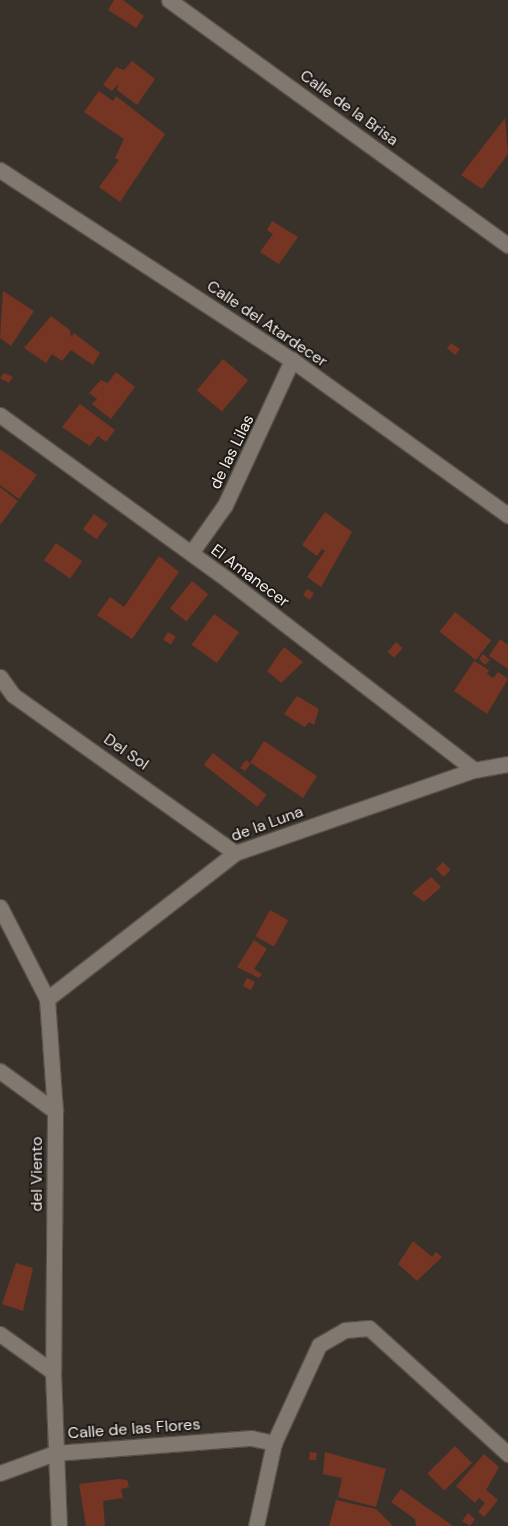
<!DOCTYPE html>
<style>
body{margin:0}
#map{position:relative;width:508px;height:1526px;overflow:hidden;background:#39322b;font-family:"DM Sans",sans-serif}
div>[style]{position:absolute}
.building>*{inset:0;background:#763423;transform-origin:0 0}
.roads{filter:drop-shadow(1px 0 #57514b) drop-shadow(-1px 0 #57514b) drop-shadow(0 1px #57514b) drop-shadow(0 -1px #57514b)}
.street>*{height:15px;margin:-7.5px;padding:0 7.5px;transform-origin:7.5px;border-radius:7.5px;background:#817870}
span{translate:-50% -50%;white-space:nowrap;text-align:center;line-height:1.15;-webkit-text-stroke:4px #1e1a17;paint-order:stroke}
.street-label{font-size:16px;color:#f3eee9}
</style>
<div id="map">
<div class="building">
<i style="clip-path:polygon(114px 0,123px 0,144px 16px,136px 28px,108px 10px)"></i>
<i style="clip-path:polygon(132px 61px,155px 79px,137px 105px,117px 90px,118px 84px,112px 91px,103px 85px,116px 67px,124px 70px)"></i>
<i style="clip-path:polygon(99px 91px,113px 101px,116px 96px,165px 134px,120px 202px,99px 187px,119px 160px,115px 158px,124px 139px,84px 112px)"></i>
<i style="clip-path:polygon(505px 118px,508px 154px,482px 189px,461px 175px)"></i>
<i style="clip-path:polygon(272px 221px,298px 237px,279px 264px,260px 252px,273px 234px,267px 230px)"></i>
<i style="clip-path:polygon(3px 291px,34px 311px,11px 346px,0 338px)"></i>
<i style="clip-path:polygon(51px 316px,70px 330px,71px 337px,74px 333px,100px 353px,93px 365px,71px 350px,62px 361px,52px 354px,46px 363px,24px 348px)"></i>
<i style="clip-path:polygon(451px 343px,460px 349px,455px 355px,447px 348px)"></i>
<i style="left:223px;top:359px;width:33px;height:41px;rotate:40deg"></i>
<i style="clip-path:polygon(116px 372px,135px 387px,111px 419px,92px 404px,97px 399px,89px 393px,101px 380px,108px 383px)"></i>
<i style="clip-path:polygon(4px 373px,13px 377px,9px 383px,0 378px)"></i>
<i style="clip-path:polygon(80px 404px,115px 430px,106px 442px,98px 436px,90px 446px,62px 427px)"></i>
<i style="clip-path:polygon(0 449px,37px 475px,19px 499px,0 485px)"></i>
<i style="clip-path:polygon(0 487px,18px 501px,0 525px)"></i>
<i style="clip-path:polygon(325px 512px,352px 532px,321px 587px,307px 577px,325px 551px,322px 549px,317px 556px,302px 545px)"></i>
<i style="left:94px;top:514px;width:17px;height:19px;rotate:36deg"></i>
<i style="left:56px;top:543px;width:32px;height:21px;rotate:35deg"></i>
<i style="clip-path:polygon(159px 556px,179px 572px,132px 639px,97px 615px,110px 597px,124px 607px)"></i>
<i style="left:192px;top:581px;width:21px;height:35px;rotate:39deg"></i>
<i style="clip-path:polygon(307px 589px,314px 593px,310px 600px,303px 595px)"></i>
<i style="left:455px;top:612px;width:46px;height:25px;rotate:38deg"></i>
<i style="left:214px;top:614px;width:31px;height:38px;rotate:36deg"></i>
<i style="left:168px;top:632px;width:9px;height:9px;rotate:32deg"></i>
<i style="clip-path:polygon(500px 639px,508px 645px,508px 669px,489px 656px)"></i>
<i style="left:396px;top:642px;width:9px;height:13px;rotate:41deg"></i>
<i style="clip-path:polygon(284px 647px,303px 662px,281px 683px,267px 671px)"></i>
<i style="clip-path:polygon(483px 654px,490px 660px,485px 665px,479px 659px)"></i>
<i style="clip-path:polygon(474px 661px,489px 670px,487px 674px,493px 678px,498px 672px,508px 679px,487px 714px,454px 691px)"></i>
<i style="clip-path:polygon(297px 696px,319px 709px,314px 725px,309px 722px,305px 727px,284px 714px)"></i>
<i style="clip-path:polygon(264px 741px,317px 776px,303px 798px,251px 763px,245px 771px,240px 768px,246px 760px,250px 763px)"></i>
<i style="left:213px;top:753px;width:68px;height:15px;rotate:38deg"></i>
<i style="left:443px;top:862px;width:11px;height:10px;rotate:45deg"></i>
<i style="clip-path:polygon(431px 877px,441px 887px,424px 902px,412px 893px)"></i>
<i style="left:270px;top:910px;width:21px;height:30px;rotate:29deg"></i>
<i style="clip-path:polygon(254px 940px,267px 949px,254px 969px,262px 974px,259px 978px,237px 967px)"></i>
<i style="left:247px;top:978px;width:9px;height:9px;rotate:27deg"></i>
<i style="clip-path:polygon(413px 1241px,432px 1257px,436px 1252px,442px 1257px,417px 1281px,398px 1264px)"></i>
<i style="clip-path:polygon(16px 1263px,33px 1268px,23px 1311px,2px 1304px)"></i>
<i style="left:455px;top:1446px;width:24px;height:39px;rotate:45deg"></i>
<i style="clip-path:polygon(310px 1452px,317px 1453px,316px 1460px,309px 1460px)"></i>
<i style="clip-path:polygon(325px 1452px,386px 1469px,376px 1507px,338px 1497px,342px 1478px,323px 1474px)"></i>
<i style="clip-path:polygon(484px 1454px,499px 1467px,486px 1490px,498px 1500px,484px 1517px,478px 1512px,485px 1503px,479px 1498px,475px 1503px,456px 1486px)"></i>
<i style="clip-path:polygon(119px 1479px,127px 1480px,129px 1487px,121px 1489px,123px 1498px,103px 1501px,105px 1526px,86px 1526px,79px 1484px)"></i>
<i style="clip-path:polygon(401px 1489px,426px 1507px,453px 1526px,416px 1526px,415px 1519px,391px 1502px)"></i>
<i style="clip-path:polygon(336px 1500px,376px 1509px,393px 1526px,329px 1526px)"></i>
<i style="clip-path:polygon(468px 1513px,475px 1519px,470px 1526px,462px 1521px)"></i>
</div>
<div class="roads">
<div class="street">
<i style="left:169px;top:0;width:418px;rotate:35.9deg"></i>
<i style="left:0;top:170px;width:348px;rotate:33.1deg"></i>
<i style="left:292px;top:360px;width:266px;rotate:35.7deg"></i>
<i style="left:0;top:415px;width:283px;rotate:35.9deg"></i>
<i style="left:229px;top:581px;width:309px;rotate:37.6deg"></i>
<i style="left:191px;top:553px;width:59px;rotate:-54.7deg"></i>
<i style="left:225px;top:505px;width:160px;rotate:-65.2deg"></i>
<i style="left:0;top:677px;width:22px;rotate:54deg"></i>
<i style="left:13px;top:695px;width:272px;rotate:35.4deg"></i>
<i style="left:0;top:907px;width:103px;rotate:62.9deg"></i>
<i style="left:47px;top:999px;width:112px;rotate:85.9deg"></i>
<i style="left:55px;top:1111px;width:261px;rotate:90.4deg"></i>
<i style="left:53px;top:1372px;width:154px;rotate:87.8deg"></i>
<i style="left:47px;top:999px;width:238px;rotate:-37.8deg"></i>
<i style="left:235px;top:853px;width:253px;rotate:-19.2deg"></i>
<i style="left:474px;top:770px;width:35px;rotate:-10deg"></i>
<i style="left:0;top:1071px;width:68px;rotate:36deg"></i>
<i style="left:0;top:1334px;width:65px;rotate:35.6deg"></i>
<i style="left:0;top:1473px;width:59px;rotate:-20deg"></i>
<i style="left:55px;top:1453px;width:197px;rotate:-4.4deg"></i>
<i style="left:251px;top:1438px;width:24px;rotate:12deg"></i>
<i style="left:256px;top:1526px;width:85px;rotate:-77.8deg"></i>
<i style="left:274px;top:1443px;width:108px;rotate:-65.3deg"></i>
<i style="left:319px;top:1345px;width:30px;rotate:-30deg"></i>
<i style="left:345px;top:1330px;width:24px;rotate:-5deg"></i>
<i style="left:369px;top:1328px;width:188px;rotate:42.2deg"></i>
</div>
</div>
<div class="street-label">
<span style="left:349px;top:108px;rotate:36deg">Calle de la Brisa</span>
<span style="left:267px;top:324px;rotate:34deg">Calle del Atardecer</span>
<span style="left:232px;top:452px;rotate:-64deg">de las Lilas</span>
<span style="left:250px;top:576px;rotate:37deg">El Amanecer</span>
<span style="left:126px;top:752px;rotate:35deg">Del Sol</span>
<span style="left:267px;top:824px;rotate:-20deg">de la Luna</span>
<span style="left:37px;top:1174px;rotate:-90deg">del Viento</span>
<span style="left:134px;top:1429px;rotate:-4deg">Calle de las Flores</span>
</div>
</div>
